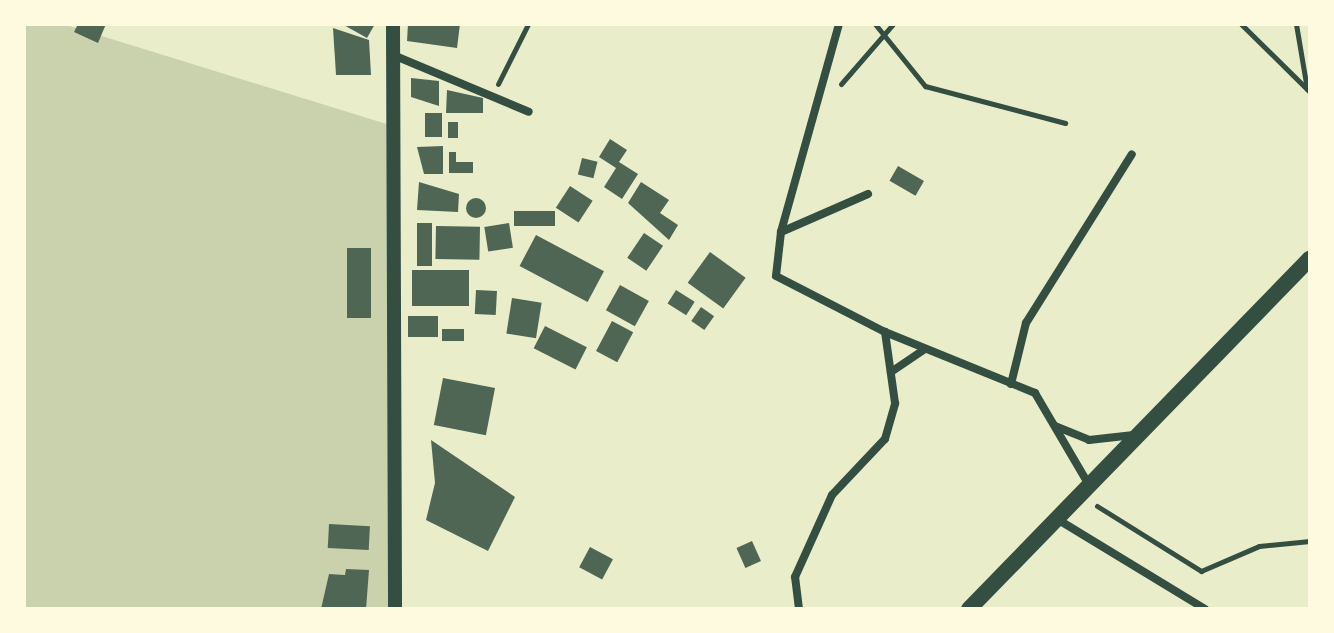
<!DOCTYPE html>
<style>
body{margin:0}
#map{position:relative;width:1334px;height:633px;overflow:hidden;background:#e9edc9;font-family:"PT Sans",sans-serif}
div>[style]{position:absolute}
.green>*{inset:0;background:#cad2ad}
.building>*{inset:0;background:#4f6655;transform-origin:0 0}
.round{border-radius:50%}
.path>*{height:5px;margin:-2.5px;padding:0 2.5px;transform-origin:2.5px;border-radius:2.5px;background:#344e41}
.minor>*{height:8px;margin:-4px;padding:0 4px;transform-origin:4px;border-radius:4px;background:#344e41}
.tertiary>*{height:14px;margin:-7px;padding:0 7px;transform-origin:7px;border-radius:7px;background:#344e41}
.secondary>*{height:16px;margin:-8px;padding:0 8px;transform-origin:8px;border-radius:8px;background:#344e41}
span{translate:-50% -50%;white-space:nowrap;text-align:center;line-height:1.15;-webkit-text-stroke:6px #fefae0;paint-order:stroke}
.frame{position:absolute;inset:0;border:26px solid #fefae0;pointer-events:none}
</style>
<div id="map">
<div class="green">
<i style="clip-path:polygon(24px 24px,63px 24px,393px 126px,395px 609px,24px 609px)"></i>
</div>
<div class="building">
<i style="clip-path:polygon(78px 24px,106px 24px,98px 43px,74px 32px)"></i>
<i style="clip-path:polygon(342px 24px,375px 24px,367px 38px)"></i>
<i style="clip-path:polygon(408px 24px,460px 24px,457px 48px,407px 41px)"></i>
<i style="clip-path:polygon(333px 28px,369px 40px,371px 75px,336px 75px)"></i>
<i style="clip-path:polygon(411px 78px,439px 81px,439px 106px,411px 97px)"></i>
<i style="clip-path:polygon(447px 90px,483px 98px,483px 113px,446px 113px)"></i>
<i style="left:425px;top:113px;width:17px;height:24px"></i>
<i style="left:448px;top:122px;width:10px;height:16px"></i>
<i style="clip-path:polygon(610px 139px,627px 150px,619px 162px,638px 174px,622px 199px,604px 187px,616px 168px,599px 157px)"></i>
<i style="clip-path:polygon(443px 146px,443px 174px,424px 174px,417px 147px)"></i>
<i style="clip-path:polygon(449px 152px,456px 152px,456px 162px,473px 162px,473px 173px,449px 173px)"></i>
<i style="left:582px;top:158px;width:16px;height:17px;rotate:14deg"></i>
<i style="left:898px;top:166px;width:30px;height:17px;rotate:30deg"></i>
<i style="clip-path:polygon(419px 182px,459px 194px,458px 212px,417px 210px)"></i>
<i style="clip-path:polygon(641px 182px,669px 200px,660px 213px,678px 225px,669px 240px,628px 203px)"></i>
<i style="left:570px;top:186px;width:27px;height:26px;rotate:33deg"></i>
<i class="round" style="left:466px;top:198px;width:20px;height:20px"></i>
<i style="left:555px;top:211px;width:15px;height:41px;rotate:90deg"></i>
<i style="left:417px;top:223px;width:15px;height:43px"></i>
<i style="left:509px;top:223px;width:25px;height:25px;rotate:81deg"></i>
<i style="left:436px;top:226px;width:44px;height:33px;rotate:1deg"></i>
<i style="left:644px;top:233px;width:23px;height:30px;rotate:34deg"></i>
<i style="left:536px;top:235px;width:77px;height:35px;rotate:28deg"></i>
<i style="left:347px;top:248px;width:24px;height:70px"></i>
<i style="left:710px;top:252px;width:44px;height:38px;rotate:36deg"></i>
<i style="left:469px;top:270px;width:36px;height:57px;rotate:90deg"></i>
<i style="left:620px;top:285px;width:33px;height:29px;rotate:29deg"></i>
<i style="left:476px;top:290px;width:21px;height:24px;rotate:3deg"></i>
<i style="left:676px;top:290px;width:22px;height:16px;rotate:32deg"></i>
<i style="left:512px;top:298px;width:30px;height:36px;rotate:9deg"></i>
<i style="left:701px;top:307px;width:16px;height:17px;rotate:35deg"></i>
<i style="left:408px;top:316px;width:30px;height:21px"></i>
<i style="left:612px;top:321px;width:24px;height:34px;rotate:28deg"></i>
<i style="left:545px;top:326px;width:47px;height:25px;rotate:27deg"></i>
<i style="left:442px;top:329px;width:22px;height:12px"></i>
<i style="left:443px;top:378px;width:53px;height:48px;rotate:11deg"></i>
<i style="clip-path:polygon(431px 440px,515px 497px,488px 551px,426px 520px,435px 483px)"></i>
<i style="left:329px;top:524px;width:41px;height:24px;rotate:3deg"></i>
<i style="left:752px;top:541px;width:22px;height:17px;rotate:66deg"></i>
<i style="left:590px;top:547px;width:26px;height:23px;rotate:28deg"></i>
<i style="clip-path:polygon(346px 569px,369px 570px,366px 609px,321px 609px,329px 574px,345px 575px)"></i>
</div>
<div class="path">
<i style="left:875px;top:24px;width:80px;rotate:51.1deg"></i>
<i style="left:925px;top:86px;width:145px;rotate:14.8deg"></i>
<i style="left:1241px;top:24px;width:97px;rotate:44.6deg"></i>
<i style="left:1296px;top:24px;width:66px;rotate:80.4deg"></i>
<i style="left:498px;top:84px;width:67px;rotate:-63.4deg"></i>
<i style="left:841px;top:84px;width:79px;rotate:-49.1deg"></i>
<i style="left:1097px;top:506px;width:123px;rotate:32deg"></i>
<i style="left:1201px;top:571px;width:63px;rotate:-23.3deg"></i>
<i style="left:1259px;top:546px;width:51px;rotate:-5.6deg"></i>
</div>
<div class="minor">
<i style="left:839px;top:24px;width:216px;rotate:105.6deg"></i>
<i style="left:781px;top:232px;width:44px;rotate:96.5deg"></i>
<i style="left:776px;top:276px;width:123px;rotate:27.2deg"></i>
<i style="left:885px;top:332px;width:162px;rotate:22.1deg"></i>
<i style="left:1035px;top:393px;width:107px;rotate:59.6deg"></i>
<i style="left:393px;top:55px;width:147px;rotate:22.7deg"></i>
<i style="left:781px;top:232px;width:95px;rotate:-23.6deg"></i>
<i style="left:891px;top:372px;width:41px;rotate:-34.1deg"></i>
<i style="left:1011px;top:384px;width:63px;rotate:-76.2deg"></i>
<i style="left:1026px;top:323px;width:199px;rotate:-57.9deg"></i>
<i style="left:1055px;top:426px;width:37px;rotate:22deg"></i>
<i style="left:1089px;top:440px;width:45px;rotate:-6.3deg"></i>
<i style="left:1057px;top:519px;width:173px;rotate:31.3deg"></i>
<i style="left:799px;top:609px;width:32px;rotate:-97deg"></i>
<i style="left:795px;top:577px;width:90px;rotate:-65.7deg"></i>
<i style="left:832px;top:495px;width:77px;rotate:-46.6deg"></i>
<i style="left:885px;top:439px;width:37px;rotate:-74deg"></i>
<i style="left:895px;top:403px;width:72px;rotate:-98deg"></i>
</div>
<div class="tertiary">
<i style="left:393px;top:24px;width:585px;rotate:89.8deg"></i>
</div>
<div class="secondary">
<i style="left:969px;top:609px;width:489px;rotate:-45.8deg"></i>
</div>
<div class="frame"></div>
</div>
